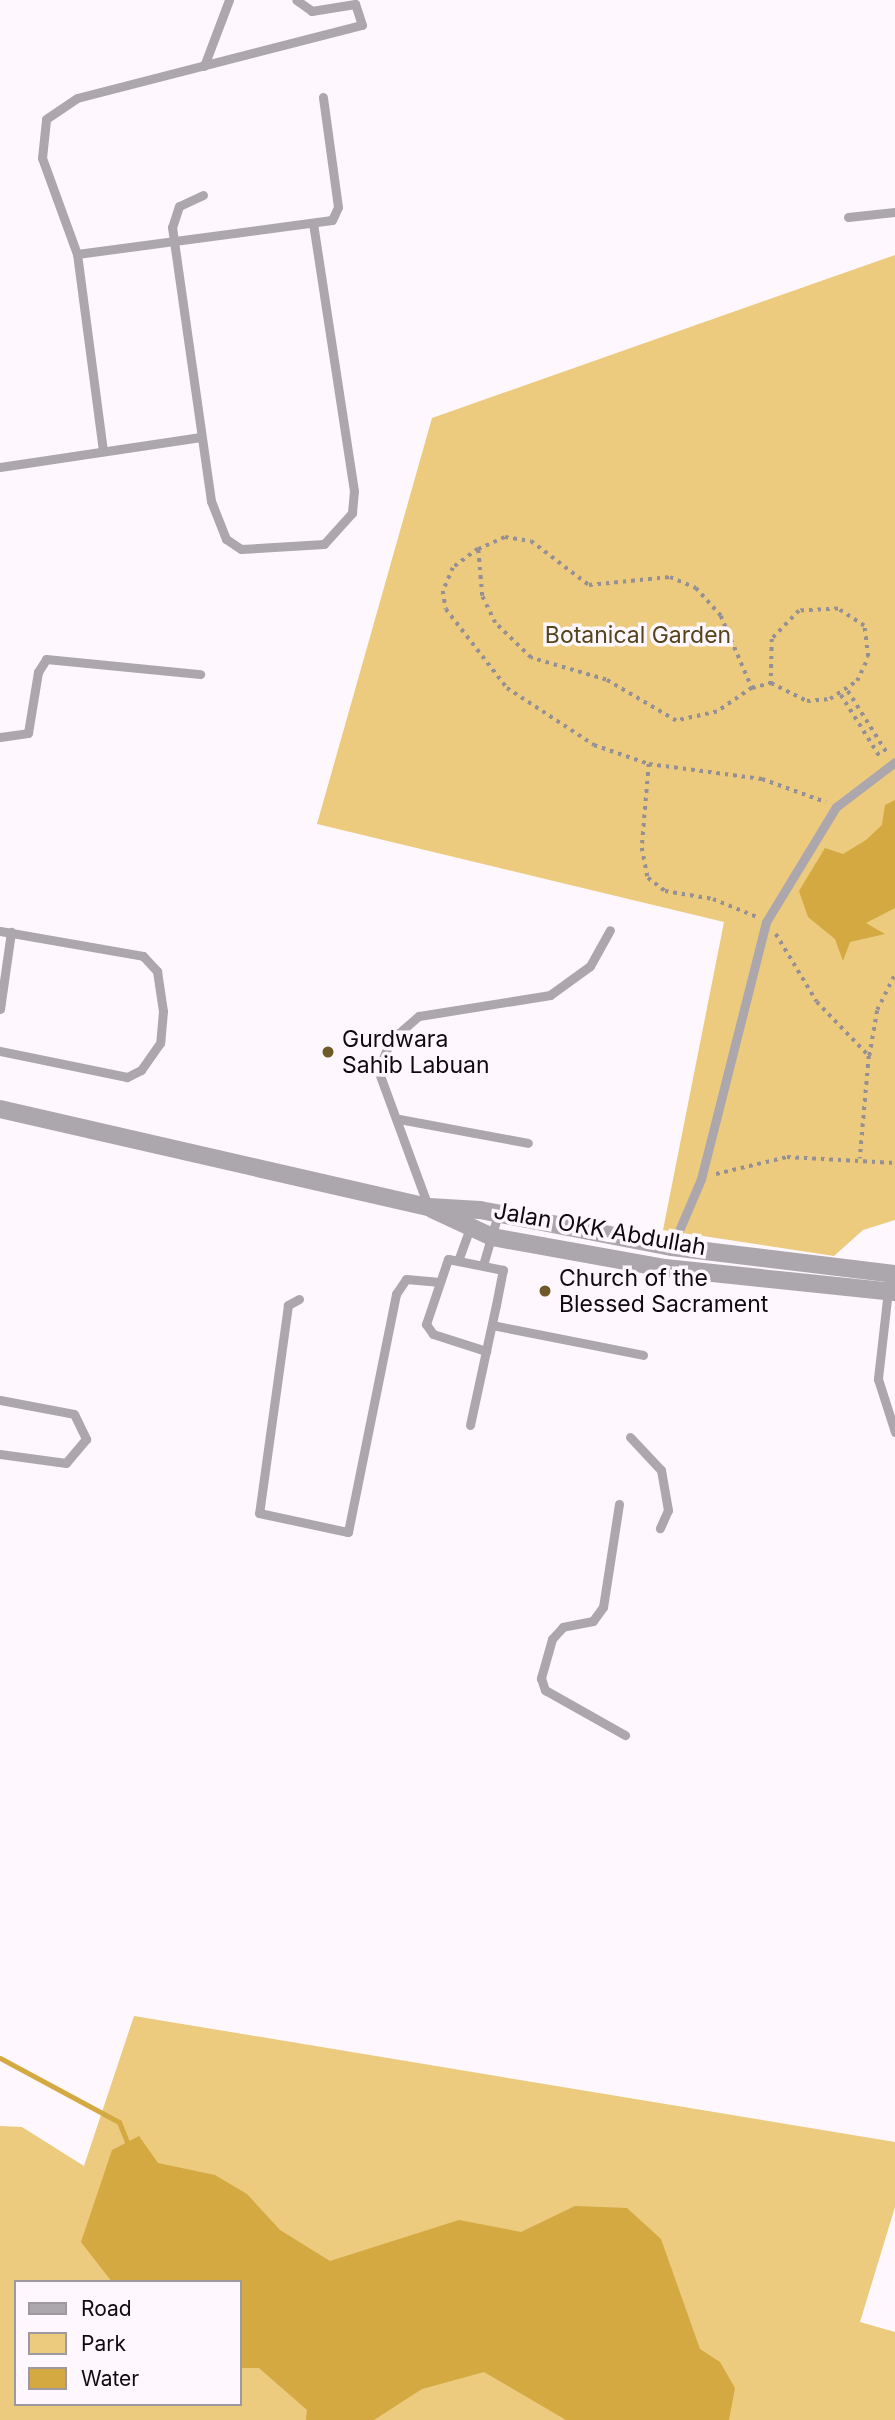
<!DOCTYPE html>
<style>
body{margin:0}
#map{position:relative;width:895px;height:2420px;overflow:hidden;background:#fef8fe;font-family:Inter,sans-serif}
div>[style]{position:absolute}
.green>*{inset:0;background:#ecca7e}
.water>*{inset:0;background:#d4a941}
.stream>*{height:5px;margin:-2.5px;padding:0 2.5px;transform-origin:2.5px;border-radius:2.5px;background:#d4a941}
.path>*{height:3.5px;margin-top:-1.75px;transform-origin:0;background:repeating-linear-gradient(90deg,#959095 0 3.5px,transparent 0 8.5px)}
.lane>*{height:9px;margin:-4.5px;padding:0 4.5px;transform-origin:4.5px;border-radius:4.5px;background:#aca6ad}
.street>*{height:18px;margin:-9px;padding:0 9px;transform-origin:9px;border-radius:9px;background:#aca6ad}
.dots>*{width:19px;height:19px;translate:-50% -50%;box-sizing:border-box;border:4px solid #fef8fe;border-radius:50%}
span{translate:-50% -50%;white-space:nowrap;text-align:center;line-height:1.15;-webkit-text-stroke:7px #fef8fe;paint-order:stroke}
.park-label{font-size:23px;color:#554319}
.poi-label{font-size:23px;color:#0e0a0f}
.left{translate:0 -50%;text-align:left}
.street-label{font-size:23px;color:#0e0a0f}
.legend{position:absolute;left:14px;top:2280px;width:228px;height:126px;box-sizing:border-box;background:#fef8fe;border:2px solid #9e999e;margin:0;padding:9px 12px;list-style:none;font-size:21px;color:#0e0a0f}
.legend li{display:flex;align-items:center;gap:14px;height:35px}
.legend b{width:35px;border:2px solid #9e999e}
</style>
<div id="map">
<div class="green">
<i style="clip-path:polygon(895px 255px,895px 1220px,863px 1230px,834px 1256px,663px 1230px,724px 922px,317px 824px,432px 418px)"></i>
<i style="clip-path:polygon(evenodd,134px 2016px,895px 2142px,895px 2207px,860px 2322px,895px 2332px,895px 2420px,0 2420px,0 2126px,22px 2127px,84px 2166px,134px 2016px,16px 2282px,240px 2282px,240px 2404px,16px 2404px,16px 2282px)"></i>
</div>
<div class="water">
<i style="clip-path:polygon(895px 800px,895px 908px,866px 923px,885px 934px,850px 942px,843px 961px,835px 939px,808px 917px,799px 891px,825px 848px,843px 854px,866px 840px,882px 825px,885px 805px)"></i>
<i style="clip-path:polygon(139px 2136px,158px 2163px,215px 2175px,247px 2194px,280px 2230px,330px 2261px,459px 2220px,521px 2232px,575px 2206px,627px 2208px,661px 2239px,700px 2349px,720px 2362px,735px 2388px,729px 2420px,566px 2420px,484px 2372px,422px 2389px,374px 2420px,306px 2420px,307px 2410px,259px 2368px,240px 2368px,240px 2282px,112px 2282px,81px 2242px,112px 2150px)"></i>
</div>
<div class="stream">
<i style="left:0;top:2058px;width:135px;rotate:28.3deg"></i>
<i style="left:119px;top:2122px;width:22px;rotate:68deg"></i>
</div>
<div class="path">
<i style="left:478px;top:549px;width:31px;rotate:143deg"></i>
<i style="left:453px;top:568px;width:25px;rotate:113deg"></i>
<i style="left:443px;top:591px;width:18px;rotate:81deg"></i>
<i style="left:446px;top:609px;width:100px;rotate:52.3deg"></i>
<i style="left:507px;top:688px;width:104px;rotate:33.2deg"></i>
<i style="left:594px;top:745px;width:58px;rotate:19.1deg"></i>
<i style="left:649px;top:764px;width:114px;rotate:7.6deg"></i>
<i style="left:762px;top:779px;width:68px;rotate:19.8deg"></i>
<i style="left:752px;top:688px;width:42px;rotate:145.6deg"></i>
<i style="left:717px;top:712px;width:42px;rotate:167.6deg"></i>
<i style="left:676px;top:721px;width:81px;rotate:-149.6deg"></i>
<i style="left:606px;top:680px;width:78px;rotate:-163.7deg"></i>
<i style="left:531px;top:658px;width:50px;rotate:-135.8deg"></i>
<i style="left:495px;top:623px;width:30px;rotate:-116deg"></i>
<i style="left:482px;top:596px;width:47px;rotate:-94.9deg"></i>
<i style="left:478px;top:549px;width:30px;rotate:-24deg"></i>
<i style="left:505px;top:537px;width:26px;rotate:9deg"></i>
<i style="left:531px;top:541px;width:73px;rotate:37.2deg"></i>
<i style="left:589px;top:585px;width:81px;rotate:-5.6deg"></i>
<i style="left:670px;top:577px;width:28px;rotate:23deg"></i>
<i style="left:696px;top:588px;width:38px;rotate:48deg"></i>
<i style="left:721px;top:616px;width:78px;rotate:66.7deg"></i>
<i style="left:752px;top:688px;width:20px;rotate:-15deg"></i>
<i style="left:771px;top:683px;width:40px;rotate:26.6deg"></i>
<i style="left:807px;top:701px;width:23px;rotate:-5deg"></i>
<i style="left:830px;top:699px;width:32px;rotate:-34deg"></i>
<i style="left:857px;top:681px;width:26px;rotate:-65deg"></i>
<i style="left:868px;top:657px;width:31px;rotate:-97deg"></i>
<i style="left:864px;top:626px;width:31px;rotate:-147deg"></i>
<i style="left:838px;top:609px;width:39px;rotate:177deg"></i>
<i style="left:799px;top:611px;width:39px;rotate:134deg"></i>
<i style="left:772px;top:639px;width:44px;rotate:91.3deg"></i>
<i style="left:848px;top:691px;width:73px;rotate:57.8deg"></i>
<i style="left:841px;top:695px;width:73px;rotate:57.8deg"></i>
<i style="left:649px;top:764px;width:84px;rotate:94.8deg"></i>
<i style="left:642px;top:848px;width:31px;rotate:79deg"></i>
<i style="left:648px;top:878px;width:21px;rotate:37deg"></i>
<i style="left:665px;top:891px;width:49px;rotate:9.5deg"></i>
<i style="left:713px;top:899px;width:48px;rotate:22.2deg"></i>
<i style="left:776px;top:934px;width:79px;rotate:58.9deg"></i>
<i style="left:817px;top:1002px;width:75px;rotate:46.1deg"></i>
<i style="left:869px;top:1056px;width:103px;rotate:95deg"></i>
<i style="left:869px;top:1056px;width:47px;rotate:-80.1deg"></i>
<i style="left:877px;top:1010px;width:40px;rotate:-63.4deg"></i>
<i style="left:716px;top:1174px;width:73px;rotate:-13.5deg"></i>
<i style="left:787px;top:1157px;width:108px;rotate:3.2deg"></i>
</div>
<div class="lane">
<i style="left:204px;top:66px;width:71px;rotate:-69.3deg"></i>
<i style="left:203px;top:195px;width:26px;rotate:155deg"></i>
<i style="left:179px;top:206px;width:22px;rotate:108deg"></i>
<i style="left:172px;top:227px;width:277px;rotate:81.9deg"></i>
<i style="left:211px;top:501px;width:41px;rotate:68.5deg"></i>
<i style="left:226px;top:539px;width:18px;rotate:34deg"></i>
<i style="left:241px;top:549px;width:83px;rotate:-3.4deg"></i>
<i style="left:324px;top:544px;width:42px;rotate:-47.9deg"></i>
<i style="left:352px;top:513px;width:22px;rotate:-85deg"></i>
<i style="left:354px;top:491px;width:270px;rotate:-98.7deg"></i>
<i style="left:848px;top:217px;width:47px;rotate:-6.1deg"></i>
<i style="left:77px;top:254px;width:257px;rotate:-7.6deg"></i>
<i style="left:332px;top:220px;width:14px;rotate:-65deg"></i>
<i style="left:338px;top:207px;width:111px;rotate:-97.8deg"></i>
<i style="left:103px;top:451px;width:199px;rotate:-97.5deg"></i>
<i style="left:77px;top:254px;width:102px;rotate:-110deg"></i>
<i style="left:42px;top:158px;width:39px;rotate:-84deg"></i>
<i style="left:46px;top:119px;width:37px;rotate:-34deg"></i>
<i style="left:77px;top:98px;width:294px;rotate:-14.4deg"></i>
<i style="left:362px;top:25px;width:22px;rotate:-108deg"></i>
<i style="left:355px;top:4px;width:44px;rotate:170.8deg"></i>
<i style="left:312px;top:11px;width:19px;rotate:-145deg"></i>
<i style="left:0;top:467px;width:203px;rotate:-8.5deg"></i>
<i style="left:0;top:737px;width:28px;rotate:-8deg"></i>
<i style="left:28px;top:733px;width:62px;rotate:-80.7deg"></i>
<i style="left:38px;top:672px;width:15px;rotate:-58deg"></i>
<i style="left:46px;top:659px;width:155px;rotate:5.6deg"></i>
<i style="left:0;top:931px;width:145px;rotate:9.9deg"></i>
<i style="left:143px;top:956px;width:21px;rotate:47deg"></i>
<i style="left:157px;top:971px;width:40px;rotate:81.5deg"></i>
<i style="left:163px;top:1011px;width:32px;rotate:95deg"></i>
<i style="left:160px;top:1043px;width:33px;rotate:125deg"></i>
<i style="left:141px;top:1070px;width:16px;rotate:153deg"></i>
<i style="left:127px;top:1077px;width:130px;rotate:-168.4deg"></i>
<i style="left:0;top:1009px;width:78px;rotate:-81.9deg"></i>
<i style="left:399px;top:1119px;width:131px;rotate:10.5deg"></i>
<i style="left:428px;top:1206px;width:145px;rotate:-110.2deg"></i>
<i style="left:378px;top:1070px;width:33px;rotate:-67deg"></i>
<i style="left:391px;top:1040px;width:37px;rotate:-41deg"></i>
<i style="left:419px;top:1016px;width:133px;rotate:-9.1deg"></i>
<i style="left:550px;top:995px;width:49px;rotate:-35.9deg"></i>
<i style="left:590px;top:966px;width:41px;rotate:-60.9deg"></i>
<i style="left:672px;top:1247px;width:74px;rotate:-66.9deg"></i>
<i style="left:701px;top:1179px;width:265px;rotate:-75.8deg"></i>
<i style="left:766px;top:922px;width:135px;rotate:-58.7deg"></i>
<i style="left:836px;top:807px;width:74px;rotate:-37.3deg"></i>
<i style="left:459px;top:1258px;width:29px;rotate:-70deg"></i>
<i style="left:483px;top:1265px;width:53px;rotate:-73.6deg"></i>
<i style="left:890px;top:1273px;width:107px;rotate:96.5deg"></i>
<i style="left:878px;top:1379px;width:56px;rotate:72.2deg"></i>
<i style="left:299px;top:1299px;width:13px;rotate:151deg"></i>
<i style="left:288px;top:1305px;width:210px;rotate:97.9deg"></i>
<i style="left:259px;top:1513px;width:91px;rotate:12.1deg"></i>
<i style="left:348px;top:1532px;width:243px;rotate:-78.6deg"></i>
<i style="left:396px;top:1294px;width:18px;rotate:-56deg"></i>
<i style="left:406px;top:1279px;width:34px;rotate:5deg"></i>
<i style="left:492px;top:1325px;width:154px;rotate:11.2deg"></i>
<i style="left:0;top:1400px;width:75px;rotate:10.7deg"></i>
<i style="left:74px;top:1414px;width:28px;rotate:64deg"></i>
<i style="left:86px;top:1439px;width:31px;rotate:130deg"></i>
<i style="left:66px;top:1463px;width:67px;rotate:-172.2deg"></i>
<i style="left:470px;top:1425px;width:123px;rotate:-77.8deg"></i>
<i style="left:496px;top:1305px;width:36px;rotate:-79deg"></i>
<i style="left:503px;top:1270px;width:56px;rotate:-168.7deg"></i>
<i style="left:448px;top:1259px;width:69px;rotate:108.7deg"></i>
<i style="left:426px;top:1324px;width:12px;rotate:55deg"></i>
<i style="left:433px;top:1334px;width:56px;rotate:17.8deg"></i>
<i style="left:630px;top:1437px;width:45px;rotate:46.8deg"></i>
<i style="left:661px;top:1470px;width:41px;rotate:80.1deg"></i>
<i style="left:668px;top:1510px;width:20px;rotate:114deg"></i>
<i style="left:619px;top:1504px;width:104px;rotate:98.8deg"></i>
<i style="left:603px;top:1607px;width:17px;rotate:126deg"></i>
<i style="left:593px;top:1621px;width:31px;rotate:169deg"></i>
<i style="left:563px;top:1627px;width:16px;rotate:133deg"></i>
<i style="left:552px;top:1639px;width:41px;rotate:105.8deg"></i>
<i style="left:541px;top:1678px;width:13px;rotate:72deg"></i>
<i style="left:545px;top:1690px;width:92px;rotate:29.4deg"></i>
</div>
<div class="street">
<i style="left:0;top:1109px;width:440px;rotate:12.9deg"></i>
<i style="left:429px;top:1207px;width:51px;rotate:3.4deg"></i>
<i style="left:480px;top:1210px;width:196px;rotate:10.9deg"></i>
<i style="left:672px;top:1247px;width:225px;rotate:6.9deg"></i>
<i style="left:432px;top:1209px;width:66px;rotate:25deg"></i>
<i style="left:492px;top:1237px;width:176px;rotate:10.2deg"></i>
<i style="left:665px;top:1268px;width:231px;rotate:6deg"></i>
</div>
<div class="dots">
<i style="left:328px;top:1052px;background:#6e5928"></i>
<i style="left:545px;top:1291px;background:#6e5928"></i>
</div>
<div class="park-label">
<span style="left:638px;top:635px">Botanical Garden</span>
</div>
<div class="poi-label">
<span class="left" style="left:342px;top:1052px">Gurdwara<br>Sahib Labuan</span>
<span class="left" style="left:559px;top:1291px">Church of the<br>Blessed Sacrament</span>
</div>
<div class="street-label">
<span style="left:600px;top:1229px;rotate:10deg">Jalan OKK Abdullah</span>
</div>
<ul class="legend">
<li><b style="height:9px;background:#aca6ad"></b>Road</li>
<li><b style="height:19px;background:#ecca7e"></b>Park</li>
<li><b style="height:19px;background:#d4a941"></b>Water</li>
</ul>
</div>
